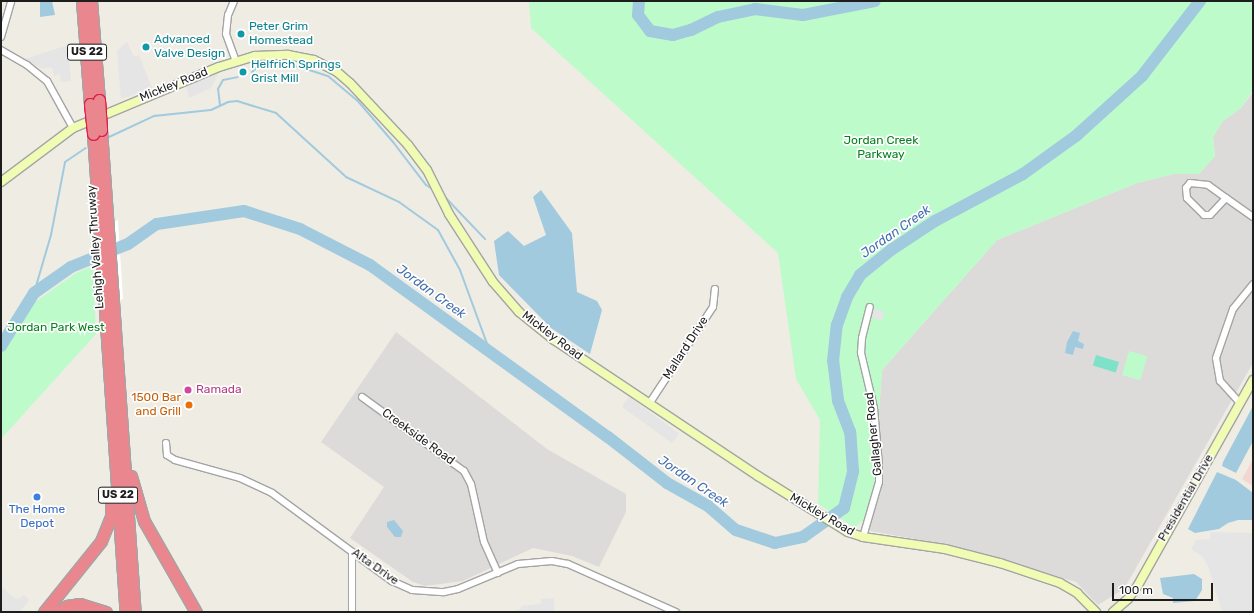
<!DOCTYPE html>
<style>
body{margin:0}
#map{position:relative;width:1254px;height:613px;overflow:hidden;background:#efece3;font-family:Rubik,sans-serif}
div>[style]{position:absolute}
.residential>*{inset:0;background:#dcdbda}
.commercial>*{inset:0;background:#f1d6d1}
.park>*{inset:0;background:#bdfcca;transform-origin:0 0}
.pitch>*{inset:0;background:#7de2c7;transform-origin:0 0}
.parking>*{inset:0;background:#e5e5e5;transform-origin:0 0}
.water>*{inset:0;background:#a1cadf}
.pier>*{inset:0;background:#fff}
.stream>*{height:2px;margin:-1px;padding:0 1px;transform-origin:1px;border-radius:1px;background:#a1cadf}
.river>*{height:12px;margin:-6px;padding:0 6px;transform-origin:6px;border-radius:6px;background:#a1cadf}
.roads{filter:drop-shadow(1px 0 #a4a4a4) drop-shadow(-1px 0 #a4a4a4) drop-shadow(0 1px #a4a4a4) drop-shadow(0 -1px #a4a4a4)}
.street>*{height:6px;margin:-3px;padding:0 3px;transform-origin:3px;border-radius:3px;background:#fff}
.secondary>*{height:8px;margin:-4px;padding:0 4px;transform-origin:4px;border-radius:4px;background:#f0fcb4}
.highway>*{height:11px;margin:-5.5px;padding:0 5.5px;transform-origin:5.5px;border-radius:5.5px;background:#ea878e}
.bridges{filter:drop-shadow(1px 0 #e01d49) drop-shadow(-1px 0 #e01d49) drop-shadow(0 1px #e01d49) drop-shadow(0 -1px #e01d49)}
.highway-bridge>*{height:11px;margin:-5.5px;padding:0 5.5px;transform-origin:5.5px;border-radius:5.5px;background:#ea878e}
.dots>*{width:11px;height:11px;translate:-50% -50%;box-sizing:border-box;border:2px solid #fff;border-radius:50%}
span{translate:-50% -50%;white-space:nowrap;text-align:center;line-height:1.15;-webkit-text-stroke:3.5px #fff;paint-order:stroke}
.shield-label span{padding:1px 3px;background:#fff;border:1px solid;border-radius:3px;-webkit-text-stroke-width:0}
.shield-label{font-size:11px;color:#1d1d1d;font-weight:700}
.culture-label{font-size:12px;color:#0d838f}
.left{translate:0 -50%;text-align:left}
.street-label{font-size:12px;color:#1d1d1d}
.park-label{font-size:12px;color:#07801f}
.hotel-label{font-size:12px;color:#b23c85}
.food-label{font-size:12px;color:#c56008}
.right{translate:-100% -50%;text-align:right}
.shop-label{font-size:12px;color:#366cbe}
.water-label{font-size:13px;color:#466fb1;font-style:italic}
.frame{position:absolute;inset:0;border:2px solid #1d1d1d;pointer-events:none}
.scale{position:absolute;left:1112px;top:583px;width:101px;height:18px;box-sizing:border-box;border:2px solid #1d1d1d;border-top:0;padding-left:5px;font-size:12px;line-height:14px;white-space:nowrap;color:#1d1d1d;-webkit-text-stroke:3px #fff;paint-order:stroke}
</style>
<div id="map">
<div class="residential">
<i style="clip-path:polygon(1253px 92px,1253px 363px,1124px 589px,1098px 605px,1076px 582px,955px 546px,870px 531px,870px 522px,881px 492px,879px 412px,882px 370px,997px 240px,1137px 183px,1174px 174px,1199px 174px,1215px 156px,1213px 137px,1223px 121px,1241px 108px)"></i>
<i style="clip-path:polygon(396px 332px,547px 449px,626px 494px,626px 512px,599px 567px,572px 556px,533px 548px,463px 581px,425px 586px,413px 582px,350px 538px,384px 487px,321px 442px)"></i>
</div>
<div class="commercial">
<i style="clip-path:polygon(1253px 459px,1253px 486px,1242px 479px)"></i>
</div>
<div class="park">
<i style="clip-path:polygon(529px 1px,1253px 1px,1253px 90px,1241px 108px,1223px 121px,1213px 137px,1215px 156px,1199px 174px,1174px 174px,1137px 183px,997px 240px,882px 370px,879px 412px,883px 474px,881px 492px,870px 522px,862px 521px,855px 528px,818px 504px,820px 420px,796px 379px,778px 253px,531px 28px)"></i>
<i style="clip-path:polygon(93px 266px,96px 334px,1px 439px,1px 353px,35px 302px,76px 273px)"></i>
<i style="left:1129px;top:351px;width:19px;height:25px;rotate:16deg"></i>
</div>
<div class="pitch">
<i style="left:1096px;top:355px;width:24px;height:11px;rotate:17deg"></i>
</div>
<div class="parking">
<i style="clip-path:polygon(127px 42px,134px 57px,139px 55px,152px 88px,121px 99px,117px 51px)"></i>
<i style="clip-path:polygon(68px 45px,71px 81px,61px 82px,60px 74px,54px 76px,52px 67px,42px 69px,25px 59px)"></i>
<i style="clip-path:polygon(219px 72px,211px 88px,189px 98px,186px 86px)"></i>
<i style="left:871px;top:308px;width:14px;height:9px;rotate:17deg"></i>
<i style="left:629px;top:397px;width:62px;height:12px;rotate:36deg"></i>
<i style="clip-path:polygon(1210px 532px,1253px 533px,1253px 612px,1222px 612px,1208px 566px,1202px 556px,1191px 549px,1196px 540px,1210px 539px)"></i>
<i style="clip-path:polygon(1px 586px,14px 598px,19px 599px,24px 595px,29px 600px,20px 612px,1px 612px)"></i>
<i style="clip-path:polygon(554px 598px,554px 612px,511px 612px,521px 609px,521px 606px,541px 604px,541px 599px)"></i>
</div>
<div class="water">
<i style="clip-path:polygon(40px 1px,52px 1px,55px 15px,40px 17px)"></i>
<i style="clip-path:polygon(541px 190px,572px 233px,577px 292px,597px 301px,602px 310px,590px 354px,551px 328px,499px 275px,494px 241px,508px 231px,524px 246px,546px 235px,533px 197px)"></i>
<i style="clip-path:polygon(1073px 331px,1080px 333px,1078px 341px,1084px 344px,1083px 349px,1075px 347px,1073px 355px,1065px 353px,1067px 342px)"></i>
<i style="clip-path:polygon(1253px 406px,1253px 441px,1236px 473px,1222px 466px,1223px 462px)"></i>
<i style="clip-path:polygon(1217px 472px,1236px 480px,1253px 493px,1253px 520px,1238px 520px,1228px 523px,1219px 529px,1195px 533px,1188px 529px)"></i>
<i style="clip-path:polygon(394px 520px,403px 531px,401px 537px,395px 537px,387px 527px,387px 522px)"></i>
<i style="clip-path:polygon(1194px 574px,1202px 579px,1202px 590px,1195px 601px,1173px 603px,1173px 598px,1163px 594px,1160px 578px)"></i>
</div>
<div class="pier">
<i style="clip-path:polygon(118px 220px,123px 299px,99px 310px,93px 232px)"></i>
</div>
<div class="stream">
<i style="left:252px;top:72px;width:12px;rotate:-42deg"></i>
<i style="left:261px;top:64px;width:39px;rotate:4deg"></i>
<i style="left:300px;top:67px;width:29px;rotate:18deg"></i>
<i style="left:328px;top:76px;width:38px;rotate:40deg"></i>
<i style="left:357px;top:100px;width:55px;rotate:49.4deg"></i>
<i style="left:393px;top:142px;width:54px;rotate:52.5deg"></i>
<i style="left:426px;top:185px;width:9px;rotate:32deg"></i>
<i style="left:220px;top:105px;width:16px;rotate:-97deg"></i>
<i style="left:218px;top:89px;width:10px;rotate:-61deg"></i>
<i style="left:223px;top:80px;width:15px;rotate:-11deg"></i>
<i style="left:109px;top:137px;width:50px;rotate:-25deg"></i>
<i style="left:154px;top:116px;width:57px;rotate:-6deg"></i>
<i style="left:211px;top:110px;width:19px;rotate:-25deg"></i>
<i style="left:228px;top:102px;width:9px;rotate:-6deg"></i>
<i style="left:237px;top:101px;width:41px;rotate:17.1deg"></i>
<i style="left:276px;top:113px;width:95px;rotate:42.4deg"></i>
<i style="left:346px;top:177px;width:59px;rotate:25.3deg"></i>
<i style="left:399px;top:202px;width:48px;rotate:35.7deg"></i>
<i style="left:438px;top:230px;width:46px;rotate:61.2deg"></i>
<i style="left:460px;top:270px;width:87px;rotate:69.9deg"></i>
<i style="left:443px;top:195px;width:61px;rotate:46.3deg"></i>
<i style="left:34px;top:293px;width:60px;rotate:-73.7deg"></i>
<i style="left:51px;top:235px;width:74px;rotate:-79.1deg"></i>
<i style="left:65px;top:162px;width:25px;rotate:-34deg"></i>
</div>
<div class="river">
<i style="left:639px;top:1px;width:14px;rotate:94deg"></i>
<i style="left:638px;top:15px;width:20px;rotate:53deg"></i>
<i style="left:650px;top:31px;width:23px;rotate:10deg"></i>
<i style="left:673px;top:35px;width:19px;rotate:-16deg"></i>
<i style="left:691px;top:30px;width:30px;rotate:-26deg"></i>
<i style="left:718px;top:17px;width:38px;rotate:-12deg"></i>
<i style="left:755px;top:9px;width:48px;rotate:7.1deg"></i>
<i style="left:803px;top:15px;width:73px;rotate:-11deg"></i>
<i style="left:1px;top:346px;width:62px;rotate:-58.1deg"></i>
<i style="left:34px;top:293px;width:45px;rotate:-35.1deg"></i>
<i style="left:71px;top:267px;width:61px;rotate:-22deg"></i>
<i style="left:128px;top:244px;width:35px;rotate:-35deg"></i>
<i style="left:157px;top:224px;width:88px;rotate:-8.5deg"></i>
<i style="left:244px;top:211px;width:59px;rotate:17.8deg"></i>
<i style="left:300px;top:229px;width:79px;rotate:27.2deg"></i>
<i style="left:370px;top:265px;width:294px;rotate:35.9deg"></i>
<i style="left:608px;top:437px;width:75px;rotate:37.9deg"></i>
<i style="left:667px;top:483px;width:47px;rotate:29.3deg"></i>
<i style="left:708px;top:506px;width:37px;rotate:41deg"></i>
<i style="left:736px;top:530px;width:41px;rotate:18.4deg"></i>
<i style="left:775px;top:543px;width:29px;rotate:-12deg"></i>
<i style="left:803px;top:537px;width:50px;rotate:-35.3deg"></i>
<i style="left:844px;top:508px;width:38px;rotate:-76deg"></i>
<i style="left:853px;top:471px;width:39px;rotate:-94deg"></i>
<i style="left:850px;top:432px;width:34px;rotate:-111deg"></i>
<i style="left:838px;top:400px;width:39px;rotate:-97deg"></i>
<i style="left:833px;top:361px;width:36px;rotate:-84deg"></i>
<i style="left:837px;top:325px;width:30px;rotate:-70deg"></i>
<i style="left:847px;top:297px;width:26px;rotate:-59deg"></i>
<i style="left:860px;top:275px;width:40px;rotate:-39deg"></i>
<i style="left:891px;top:250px;width:53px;rotate:-33.4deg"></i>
<i style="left:935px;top:221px;width:100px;rotate:-28.1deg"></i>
<i style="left:1023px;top:174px;width:67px;rotate:-35.8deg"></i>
<i style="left:1077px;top:135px;width:88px;rotate:-42.2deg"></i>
<i style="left:1142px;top:76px;width:95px;rotate:-52.3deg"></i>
</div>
<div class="roads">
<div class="street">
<i style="left:234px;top:1px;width:15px;rotate:113deg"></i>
<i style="left:228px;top:15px;width:19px;rotate:96deg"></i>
<i style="left:226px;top:34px;width:29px;rotate:70deg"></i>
<i style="left:1px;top:37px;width:37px;rotate:-74deg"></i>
<i style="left:1px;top:50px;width:30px;rotate:30deg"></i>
<i style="left:27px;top:65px;width:26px;rotate:39deg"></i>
<i style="left:47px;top:81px;width:54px;rotate:61deg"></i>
<i style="left:1190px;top:183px;width:18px;rotate:6deg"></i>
<i style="left:1208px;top:185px;width:22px;rotate:36deg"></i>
<i style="left:1226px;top:198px;width:23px;rotate:133deg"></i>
<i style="left:1210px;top:215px;width:6px;rotate:180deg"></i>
<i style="left:1204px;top:215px;width:24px;rotate:-135deg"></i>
<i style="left:1187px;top:198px;width:10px;rotate:-96deg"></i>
<i style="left:1186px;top:188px;width:6px;rotate:-51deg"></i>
<i style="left:1226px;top:198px;width:33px;rotate:35deg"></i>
<i style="left:362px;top:397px;width:126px;rotate:36deg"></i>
<i style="left:464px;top:471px;width:15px;rotate:62deg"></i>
<i style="left:471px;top:484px;width:59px;rotate:77.4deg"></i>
<i style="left:484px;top:542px;width:34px;rotate:66deg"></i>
<i style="left:1240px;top:403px;width:30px;rotate:-132deg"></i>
<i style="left:1220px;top:381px;width:23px;rotate:-100deg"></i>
<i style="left:1216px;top:358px;width:52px;rotate:-70.9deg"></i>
<i style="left:1233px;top:309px;width:32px;rotate:-51deg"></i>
<i style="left:649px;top:404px;width:116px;rotate:-56.6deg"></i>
<i style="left:713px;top:307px;width:18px;rotate:-84deg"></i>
<i style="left:166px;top:443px;width:12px;rotate:85deg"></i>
<i style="left:167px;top:455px;width:9px;rotate:32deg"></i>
<i style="left:175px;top:460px;width:67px;rotate:15.5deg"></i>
<i style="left:240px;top:478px;width:35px;rotate:25deg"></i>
<i style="left:272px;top:493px;width:149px;rotate:36.3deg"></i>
<i style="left:392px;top:581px;width:22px;rotate:24deg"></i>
<i style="left:412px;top:590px;width:32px;rotate:4deg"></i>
<i style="left:444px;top:592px;width:14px;rotate:-12deg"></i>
<i style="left:458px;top:589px;width:65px;rotate:-22.6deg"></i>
<i style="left:518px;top:564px;width:34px;rotate:-5deg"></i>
<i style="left:552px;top:561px;width:16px;rotate:11deg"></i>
<i style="left:568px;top:564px;width:118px;rotate:24deg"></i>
<i style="left:863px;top:537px;width:57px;rotate:-73.8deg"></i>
<i style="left:879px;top:482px;width:17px;rotate:-90deg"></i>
<i style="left:879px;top:465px;width:57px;rotate:-95deg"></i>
<i style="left:874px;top:408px;width:57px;rotate:-103.3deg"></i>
<i style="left:861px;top:353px;width:15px;rotate:-86deg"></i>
<i style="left:862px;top:338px;width:32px;rotate:-76deg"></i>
<i style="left:352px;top:612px;width:60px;rotate:-90deg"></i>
</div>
<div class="secondary">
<i style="left:1px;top:182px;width:90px;rotate:-36.9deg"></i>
<i style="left:73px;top:128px;width:158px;rotate:-22.7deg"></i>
<i style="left:219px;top:67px;width:38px;rotate:-17deg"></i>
<i style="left:255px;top:56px;width:33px;rotate:-2deg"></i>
<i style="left:288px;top:55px;width:26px;rotate:11deg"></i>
<i style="left:314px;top:60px;width:25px;rotate:27deg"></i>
<i style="left:336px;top:71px;width:18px;rotate:41deg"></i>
<i style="left:350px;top:83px;width:85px;rotate:46.9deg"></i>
<i style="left:408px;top:145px;width:31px;rotate:53deg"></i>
<i style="left:427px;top:170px;width:49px;rotate:63.4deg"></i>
<i style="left:449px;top:214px;width:81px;rotate:57.1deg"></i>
<i style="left:493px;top:282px;width:40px;rotate:49deg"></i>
<i style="left:519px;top:312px;width:45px;rotate:38.7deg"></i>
<i style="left:554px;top:340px;width:245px;rotate:33.7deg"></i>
<i style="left:758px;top:476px;width:106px;rotate:31.9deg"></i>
<i style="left:848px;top:532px;width:16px;rotate:18deg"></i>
<i style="left:863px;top:537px;width:83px;rotate:8.3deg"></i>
<i style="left:945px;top:549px;width:57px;rotate:14.3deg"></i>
<i style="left:1000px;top:563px;width:63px;rotate:18.4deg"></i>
<i style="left:1060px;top:583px;width:20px;rotate:30deg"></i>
<i style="left:1077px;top:593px;width:27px;rotate:45deg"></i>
<i style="left:1113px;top:612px;width:20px;rotate:-41deg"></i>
<i style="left:1128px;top:599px;width:17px;rotate:-54deg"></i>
<i style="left:1138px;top:585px;width:235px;rotate:-60.7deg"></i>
</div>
<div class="highway">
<i style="left:82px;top:1px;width:103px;rotate:85.6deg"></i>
<i style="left:91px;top:1px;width:99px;rotate:85.4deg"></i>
<i style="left:101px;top:130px;width:483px;rotate:86deg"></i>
<i style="left:93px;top:134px;width:479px;rotate:86.1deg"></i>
<i style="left:131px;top:476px;width:47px;rotate:73.9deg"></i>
<i style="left:144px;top:521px;width:105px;rotate:60.3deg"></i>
<i style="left:44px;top:612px;width:91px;rotate:-51.2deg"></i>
<i style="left:101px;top:541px;width:27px;rotate:-68deg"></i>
<i style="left:111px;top:516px;width:19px;rotate:-90deg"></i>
<i style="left:56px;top:612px;width:13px;rotate:-29deg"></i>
<i style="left:67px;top:606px;width:13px;rotate:-9deg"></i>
<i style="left:80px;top:604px;width:27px;rotate:17deg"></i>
</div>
</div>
<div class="bridges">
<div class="highway-bridge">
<i style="left:99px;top:100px;width:30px;rotate:86deg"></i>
<i style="left:90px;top:104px;width:30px;rotate:84deg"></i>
</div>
</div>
<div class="dots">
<i style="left:241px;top:34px;background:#0f9aa8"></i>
<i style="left:146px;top:47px;background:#0f9aa8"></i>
<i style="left:243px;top:72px;background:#0f9aa8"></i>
<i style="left:188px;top:390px;background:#d1479c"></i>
<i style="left:189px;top:405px;background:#e8710a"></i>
<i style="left:37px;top:497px;background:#3f7fe0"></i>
</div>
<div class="shield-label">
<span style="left:87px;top:52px">US 22</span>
<span style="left:118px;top:495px">US 22</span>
</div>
<div class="culture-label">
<span class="left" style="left:249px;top:34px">Peter Grim<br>Homestead</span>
<span class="left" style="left:154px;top:47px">Advanced<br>Valve Design</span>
<span class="left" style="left:251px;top:72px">Helfrich Springs<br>Grist Mill</span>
</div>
<div class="street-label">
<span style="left:174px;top:85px;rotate:-22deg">Mickley Road</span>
<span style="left:96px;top:247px;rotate:-94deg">Lehigh Valley Thruway</span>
<span style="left:552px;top:336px;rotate:37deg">Mickley Road</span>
<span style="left:686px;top:348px;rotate:-57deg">Mallard Drive</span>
<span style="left:874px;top:434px;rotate:-96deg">Gallagher Road</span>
<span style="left:418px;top:437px;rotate:36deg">Creekside Road</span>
<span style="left:1186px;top:498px;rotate:-60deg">Presidential Drive</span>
<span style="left:822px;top:515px;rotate:30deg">Mickley Road</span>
<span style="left:375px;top:567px;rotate:35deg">Alta Drive</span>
</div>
<div class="park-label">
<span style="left:881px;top:148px">Jordan Creek<br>Parkway</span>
<span style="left:56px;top:328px">Jordan Park West</span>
</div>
<div class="hotel-label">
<span class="left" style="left:196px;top:390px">Ramada</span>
</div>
<div class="food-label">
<span class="right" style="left:181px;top:405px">1500 Bar<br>and Grill</span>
</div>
<div class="shop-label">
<span style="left:37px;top:517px">The Home<br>Depot</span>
</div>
<div class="water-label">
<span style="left:896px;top:232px;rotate:-35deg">Jordan Creek</span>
<span style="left:431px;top:292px;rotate:36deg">Jordan Creek</span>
<span style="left:693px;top:482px;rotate:34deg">Jordan Creek</span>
</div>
<div class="frame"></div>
<div class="scale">100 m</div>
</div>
